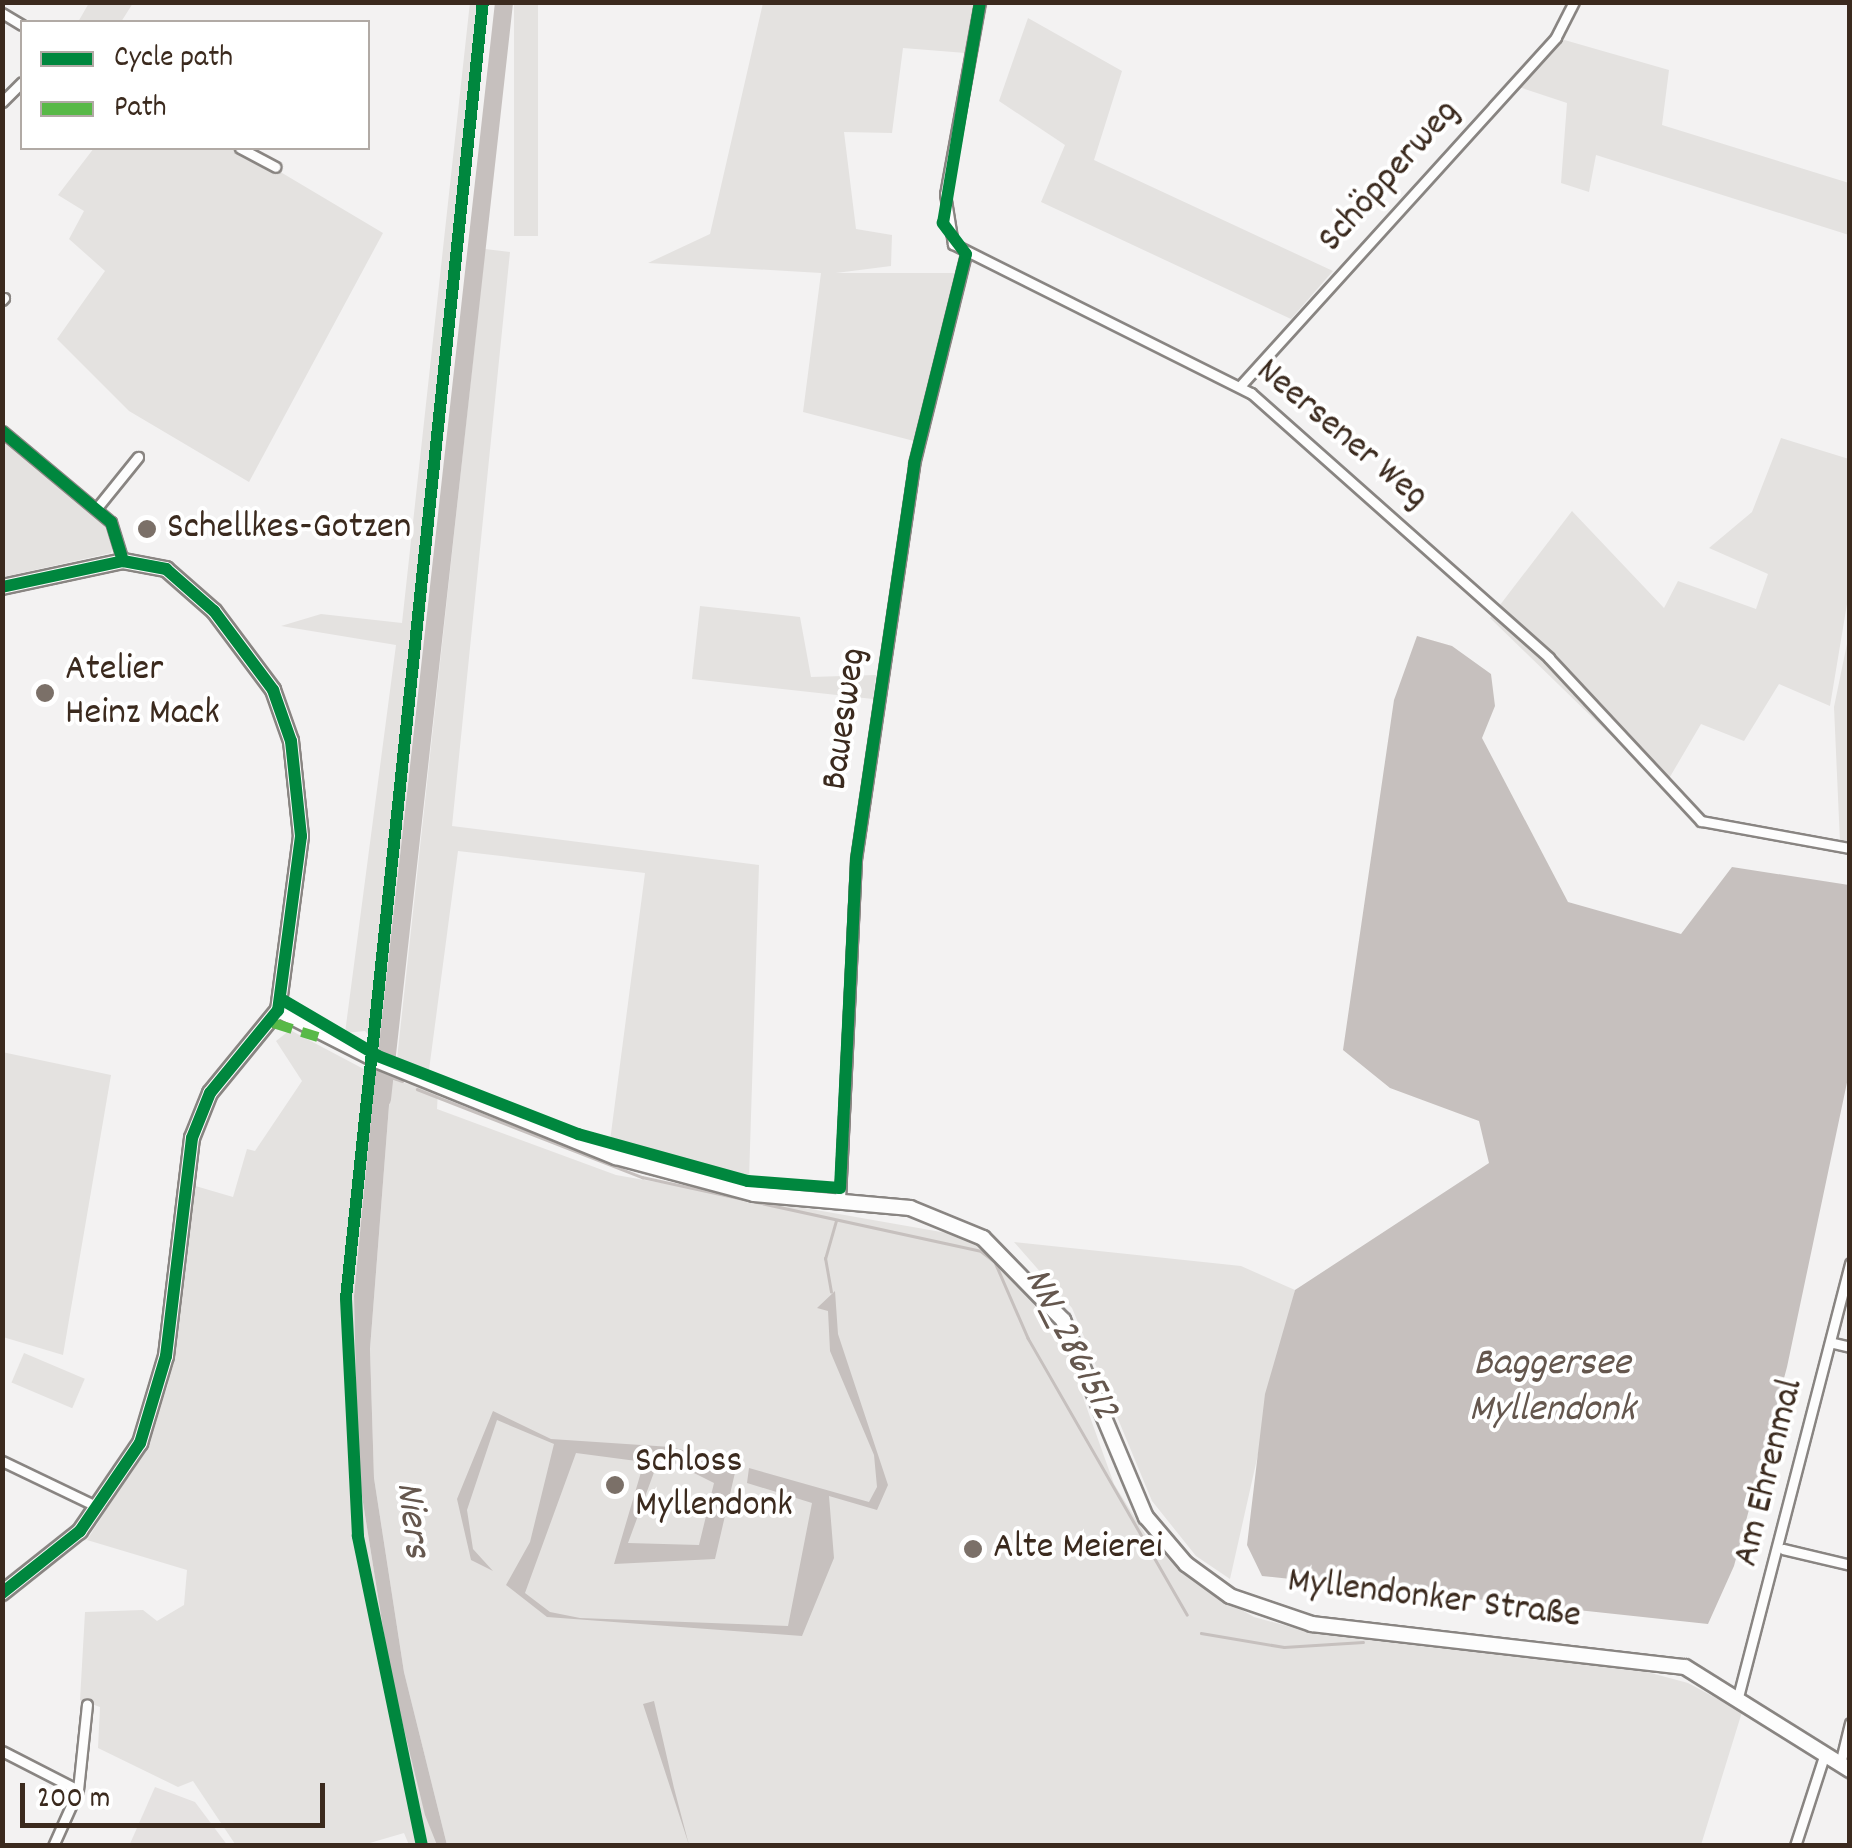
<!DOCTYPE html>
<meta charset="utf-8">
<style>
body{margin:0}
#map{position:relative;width:1852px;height:1848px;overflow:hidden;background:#f3f2f2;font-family:Dekko,sans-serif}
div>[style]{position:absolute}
.built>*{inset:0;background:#e5e2e1}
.green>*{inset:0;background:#e4e2e0;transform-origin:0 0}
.water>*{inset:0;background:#c6c0be}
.stream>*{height:2.5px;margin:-1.25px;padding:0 1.25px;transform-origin:1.25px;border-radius:1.25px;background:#c6c0be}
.river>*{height:18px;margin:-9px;padding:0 9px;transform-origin:9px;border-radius:9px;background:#c6c0be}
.roads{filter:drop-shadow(2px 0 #898582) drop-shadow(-2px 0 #898582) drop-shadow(0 2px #898582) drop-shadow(0 -2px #898582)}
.street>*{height:9px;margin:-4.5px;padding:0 4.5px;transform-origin:4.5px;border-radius:4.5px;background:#fdfdfd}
.secondary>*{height:14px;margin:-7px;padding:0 7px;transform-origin:7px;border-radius:7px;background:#fdfdfd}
.quiet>*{height:10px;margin-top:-5px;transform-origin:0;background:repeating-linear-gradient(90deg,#58b947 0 20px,transparent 0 30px)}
.cycleway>*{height:12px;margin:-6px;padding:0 6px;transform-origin:6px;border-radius:6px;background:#00873e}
.dots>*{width:28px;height:28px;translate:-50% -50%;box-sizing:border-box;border:5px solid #fff;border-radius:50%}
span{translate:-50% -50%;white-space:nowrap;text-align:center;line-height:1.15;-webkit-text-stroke:8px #fff;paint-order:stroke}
.street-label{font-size:38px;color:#3b2a1e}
.poi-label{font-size:38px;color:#3b2a1e}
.left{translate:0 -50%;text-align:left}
.water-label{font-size:40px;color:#65574e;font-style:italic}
.frame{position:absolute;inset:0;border:5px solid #3b2a1e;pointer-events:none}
.legend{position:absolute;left:20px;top:20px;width:350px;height:130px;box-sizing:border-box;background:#fff;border:2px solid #b1aaa5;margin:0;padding:12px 18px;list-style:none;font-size:30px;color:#3b2a1e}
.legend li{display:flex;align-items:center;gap:20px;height:50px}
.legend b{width:50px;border:2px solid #b1aaa5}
.scale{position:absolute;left:20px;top:1783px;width:305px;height:45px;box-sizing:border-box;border:5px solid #3b2a1e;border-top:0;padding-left:12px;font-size:30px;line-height:35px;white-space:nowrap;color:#3b2a1e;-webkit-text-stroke:8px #fff;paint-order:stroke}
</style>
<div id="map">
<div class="built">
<i style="clip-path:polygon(155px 1787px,195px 1802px,228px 1846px,129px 1846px)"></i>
</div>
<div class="green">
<i style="clip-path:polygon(470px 2px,488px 3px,380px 1049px,365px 1031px,345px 1033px,396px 645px,281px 626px,321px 614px,402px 623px)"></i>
<i style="clip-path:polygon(89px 3px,89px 2px,133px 3px,121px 22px,78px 22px)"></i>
<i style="left:514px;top:3px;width:24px;height:233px"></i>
<i style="clip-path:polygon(763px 3px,988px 3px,978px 54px,903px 48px,892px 133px,844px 132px,856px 229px,892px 235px,891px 266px,836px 273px,956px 273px,914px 441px,803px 412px,821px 273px,648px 263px,710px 234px)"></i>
<i style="clip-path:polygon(1028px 18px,1122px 71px,1094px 160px,1333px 271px,1291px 319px,1041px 202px,1065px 145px,999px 101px)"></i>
<i style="clip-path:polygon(1561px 39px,1669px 70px,1662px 125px,1849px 183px,1849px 235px,1596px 155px,1589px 192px,1561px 183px,1567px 103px,1519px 87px)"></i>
<i style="clip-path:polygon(94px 148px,240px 148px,383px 233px,249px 482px,129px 411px,57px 339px,105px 271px,69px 239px,84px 211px,58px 195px)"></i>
<i style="clip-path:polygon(485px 249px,510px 252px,452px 826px,759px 865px,749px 1179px,610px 1141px,645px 873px,458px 851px,429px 1070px,397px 1059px)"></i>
<i style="clip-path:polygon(3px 438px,101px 522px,115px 540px,111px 553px,3px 577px)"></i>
<i style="clip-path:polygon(1781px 438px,1849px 459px,1849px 592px,1830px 706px,1779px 684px,1744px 741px,1701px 724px,1664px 787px,1490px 618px,1572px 511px,1664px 608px,1678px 581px,1756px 609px,1768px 574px,1709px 548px,1752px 512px)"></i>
<i style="clip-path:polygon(700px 606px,800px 617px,811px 677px,876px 675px,873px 699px,692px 679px)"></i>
<i style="clip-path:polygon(1849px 634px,1849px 844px,1840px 842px,1834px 707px)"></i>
<i style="clip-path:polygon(290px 1030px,375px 1075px,354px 1296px,358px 1471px,390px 1672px,437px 1845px,409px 1845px,404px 1833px,363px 1845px,235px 1844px,193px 1781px,178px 1787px,98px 1748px,100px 1707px,80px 1700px,85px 1612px,143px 1610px,157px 1621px,184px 1605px,187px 1570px,87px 1540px,141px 1455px,168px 1385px,192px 1185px,233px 1197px,247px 1149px,255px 1151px,302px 1081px,276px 1041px)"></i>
<i style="clip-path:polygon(2px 1052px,111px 1075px,63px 1355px,3px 1337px)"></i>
<i style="clip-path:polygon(391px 1080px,438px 1090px,437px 1109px,616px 1175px,964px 1236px,1012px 1271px,1069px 1358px,1114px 1484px,1150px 1542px,1199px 1585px,1254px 1617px,1313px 1633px,1610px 1662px,1688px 1683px,1742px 1712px,1701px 1845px,447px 1845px,404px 1672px,374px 1478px,370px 1349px)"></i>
<i style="clip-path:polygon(1014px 1242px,1241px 1266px,1295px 1290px,1230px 1579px,1196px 1556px,1152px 1501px,1072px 1308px)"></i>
<i style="left:24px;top:1353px;width:66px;height:32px;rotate:23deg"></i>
</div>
<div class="water">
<i style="clip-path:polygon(1417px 636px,1452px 646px,1491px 674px,1495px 706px,1482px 738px,1568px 902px,1681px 934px,1732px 867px,1849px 885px,1849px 1073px,1787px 1367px,1734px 1566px,1708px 1624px,1262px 1576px,1247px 1545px,1265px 1394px,1295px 1290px,1489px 1163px,1479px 1121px,1390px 1088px,1343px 1050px,1394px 700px)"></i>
<i style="clip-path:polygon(375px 1075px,391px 1080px,370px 1349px,374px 1478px,404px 1672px,447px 1845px,437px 1845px,425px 1815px,390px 1672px,358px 1471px,354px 1296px)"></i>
<i style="clip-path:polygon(evenodd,835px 1291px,838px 1334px,888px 1485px,877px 1510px,829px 1496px,834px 1558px,802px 1636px,547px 1617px,506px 1585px,530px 1542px,554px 1444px,497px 1420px,467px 1510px,473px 1549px,493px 1571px,471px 1560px,457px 1499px,493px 1411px,551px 1439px,671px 1447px,737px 1464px,715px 1559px,614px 1564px,644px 1462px,576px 1453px,525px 1593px,550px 1612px,580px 1618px,788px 1626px,812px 1503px,747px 1483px,749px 1468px,869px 1502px,877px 1487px,874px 1455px,830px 1351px,828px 1311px,817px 1308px,835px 1291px,660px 1456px,714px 1483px,699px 1545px,628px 1543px,660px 1456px)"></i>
<i style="clip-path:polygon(654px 1701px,674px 1788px,689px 1845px,643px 1704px)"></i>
</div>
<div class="stream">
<i style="left:384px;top:1075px;width:19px;rotate:18deg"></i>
<i style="left:417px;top:1089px;width:242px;rotate:21.4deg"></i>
<i style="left:642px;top:1177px;width:347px;rotate:12.3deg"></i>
<i style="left:981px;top:1251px;width:18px;rotate:38deg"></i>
<i style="left:995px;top:1262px;width:83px;rotate:66.5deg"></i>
<i style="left:1028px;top:1338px;width:319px;rotate:60.1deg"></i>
<i style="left:831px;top:1292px;width:34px;rotate:-100deg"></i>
<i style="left:825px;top:1259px;width:40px;rotate:-74deg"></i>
<i style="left:1201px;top:1633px;width:84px;rotate:9.6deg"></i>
<i style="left:1284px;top:1647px;width:79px;rotate:-3.6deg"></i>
</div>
<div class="river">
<i style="left:382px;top:1099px;width:1104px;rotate:-83.65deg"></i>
</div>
<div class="roads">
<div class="street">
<i style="left:980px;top:2px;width:195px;rotate:100.3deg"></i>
<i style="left:945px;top:194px;width:51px;rotate:80.9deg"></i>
<i style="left:953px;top:244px;width:333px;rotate:26.6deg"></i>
<i style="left:1251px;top:393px;width:399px;rotate:41.6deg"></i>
<i style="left:1549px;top:658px;width:223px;rotate:47deg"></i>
<i style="left:1701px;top:821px;width:151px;rotate:10.3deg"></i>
<i style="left:2px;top:13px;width:23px;rotate:31deg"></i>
<i style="left:2px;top:102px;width:28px;rotate:-45deg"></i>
<i style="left:240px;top:148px;width:40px;rotate:28deg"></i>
<i style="left:2px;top:300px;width:3px;rotate:-45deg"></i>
<i style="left:1241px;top:385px;width:469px;rotate:-47.8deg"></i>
<i style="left:1556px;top:37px;width:39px;rotate:-63deg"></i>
<i style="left:2px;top:431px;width:142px;rotate:39.9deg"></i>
<i style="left:111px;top:522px;width:41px;rotate:72.9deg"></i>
<i style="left:96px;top:509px;width:67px;rotate:-51.1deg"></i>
<i style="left:840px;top:1199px;width:340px;rotate:-87.3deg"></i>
<i style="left:856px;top:859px;width:399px;rotate:-81.6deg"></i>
<i style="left:914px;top:464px;width:216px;rotate:-76.1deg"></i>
<i style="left:1833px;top:1343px;width:17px;rotate:13deg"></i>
<i style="left:2px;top:1461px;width:106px;rotate:25.6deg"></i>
<i style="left:1783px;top:1549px;width:69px;rotate:13.4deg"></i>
<i style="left:1739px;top:1693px;width:444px;rotate:-75.5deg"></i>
<i style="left:2px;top:1751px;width:85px;rotate:27.2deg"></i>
<i style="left:1840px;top:1764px;width:42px;rotate:-76.3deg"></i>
<i style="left:53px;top:1846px;width:61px;rotate:-65.9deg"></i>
<i style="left:78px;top:1790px;width:86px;rotate:-84deg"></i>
<i style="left:1795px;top:1846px;width:95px;rotate:-72.1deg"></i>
</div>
<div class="secondary">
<i style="left:2px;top:587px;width:124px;rotate:-12.1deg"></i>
<i style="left:123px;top:561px;width:44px;rotate:10.5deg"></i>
<i style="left:166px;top:569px;width:64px;rotate:41.2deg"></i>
<i style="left:214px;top:611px;width:99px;rotate:53.2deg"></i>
<i style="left:273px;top:690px;width:54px;rotate:70.6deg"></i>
<i style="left:291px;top:741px;width:96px;rotate:84deg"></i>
<i style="left:301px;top:836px;width:176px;rotate:97.5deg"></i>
<i style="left:278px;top:1010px;width:107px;rotate:129.3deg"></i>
<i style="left:210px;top:1093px;width:48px;rotate:111.8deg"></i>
<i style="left:192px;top:1138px;width:220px;rotate:96.8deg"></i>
<i style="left:166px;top:1356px;width:91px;rotate:106.6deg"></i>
<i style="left:140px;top:1443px;width:107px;rotate:124.3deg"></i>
<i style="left:80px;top:1531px;width:100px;rotate:141.5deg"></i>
<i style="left:278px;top:1010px;width:112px;rotate:27deg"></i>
<i style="left:378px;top:1061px;width:257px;rotate:22deg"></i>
<i style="left:616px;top:1157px;width:143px;rotate:15deg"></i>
<i style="left:754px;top:1194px;width:157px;rotate:5.1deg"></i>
<i style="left:910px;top:1208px;width:79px;rotate:22.3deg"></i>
<i style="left:983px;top:1238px;width:115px;rotate:45.7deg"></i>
<i style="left:1063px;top:1320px;width:214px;rotate:67.2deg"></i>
<i style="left:1146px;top:1517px;width:62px;rotate:49.6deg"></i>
<i style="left:1186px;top:1564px;width:54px;rotate:36deg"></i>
<i style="left:1230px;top:1596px;width:87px;rotate:18.9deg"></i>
<i style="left:1312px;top:1624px;width:375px;rotate:6.6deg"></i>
<i style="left:1685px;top:1667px;width:195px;rotate:32deg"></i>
</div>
</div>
<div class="quiet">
<i style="left:273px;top:1023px;width:47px;rotate:17.3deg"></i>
</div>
<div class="cycleway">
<i style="left:2px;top:431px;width:142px;rotate:39.9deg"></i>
<i style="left:111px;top:522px;width:41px;rotate:72.9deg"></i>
<i style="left:2px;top:587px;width:124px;rotate:-12.1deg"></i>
<i style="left:123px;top:561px;width:44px;rotate:10.5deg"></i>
<i style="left:166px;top:569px;width:64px;rotate:41.2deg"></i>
<i style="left:214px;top:611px;width:99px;rotate:53.2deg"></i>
<i style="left:273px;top:690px;width:54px;rotate:70.6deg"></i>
<i style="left:291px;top:741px;width:96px;rotate:84deg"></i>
<i style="left:301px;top:836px;width:176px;rotate:97.5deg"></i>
<i style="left:278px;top:1010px;width:107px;rotate:129.3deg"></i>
<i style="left:210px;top:1093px;width:48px;rotate:111.8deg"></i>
<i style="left:192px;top:1138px;width:220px;rotate:96.8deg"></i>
<i style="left:166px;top:1356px;width:91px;rotate:106.6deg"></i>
<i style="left:140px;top:1443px;width:107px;rotate:124.3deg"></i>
<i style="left:80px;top:1531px;width:100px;rotate:141.5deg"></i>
<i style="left:281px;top:999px;width:113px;rotate:30.4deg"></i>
<i style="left:378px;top:1056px;width:215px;rotate:21.3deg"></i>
<i style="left:578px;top:1134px;width:176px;rotate:15.5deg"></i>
<i style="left:748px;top:1181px;width:92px;rotate:4.4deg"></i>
<i style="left:840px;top:1188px;width:329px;rotate:-87.2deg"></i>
<i style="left:856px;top:859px;width:399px;rotate:-81.6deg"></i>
<i style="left:914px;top:464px;width:216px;rotate:-76.1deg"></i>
<i style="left:966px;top:254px;width:39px;rotate:-127deg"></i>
<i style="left:943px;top:223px;width:224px;rotate:-80.5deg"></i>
<i style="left:422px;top:1846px;width:317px;rotate:-101.7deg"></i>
<i style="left:358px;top:1536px;width:238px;rotate:-92.9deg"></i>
<i style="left:346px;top:1298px;width:1303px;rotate:-83.97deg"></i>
</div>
<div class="dots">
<i style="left:147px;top:529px;background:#7b7068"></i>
<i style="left:45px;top:693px;background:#7b7068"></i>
<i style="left:615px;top:1485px;background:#7b7068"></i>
<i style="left:973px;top:1549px;background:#7b7068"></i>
</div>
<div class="street-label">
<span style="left:1390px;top:177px;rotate:-48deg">Schöpperweg</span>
<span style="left:1341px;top:435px;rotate:40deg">Neersener Weg</span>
<span style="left:846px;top:719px;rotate:-82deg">Bauesweg</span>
<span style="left:1770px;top:1473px;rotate:-76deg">Am Ehrenmal</span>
<span style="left:1434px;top:1600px;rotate:7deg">Myllendonker Straße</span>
</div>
<div class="poi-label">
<span class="left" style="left:167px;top:529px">Schellkes-Gotzen</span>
<span class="left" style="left:65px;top:693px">Atelier<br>Heinz Mack</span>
<span class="left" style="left:635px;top:1485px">Schloss<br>Myllendonk</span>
<span class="left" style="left:993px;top:1549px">Alte Meierei</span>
</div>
<div class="water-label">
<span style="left:1069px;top:1345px;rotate:63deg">NN_2861512</span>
<span style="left:1552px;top:1389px">Baggersee<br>Myllendonk</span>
<span style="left:410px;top:1520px;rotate:83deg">Niers</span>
</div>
<div class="frame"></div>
<ul class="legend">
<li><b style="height:12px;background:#00873e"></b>Cycle path</li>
<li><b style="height:12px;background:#58b947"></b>Path</li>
</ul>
<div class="scale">200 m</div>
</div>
